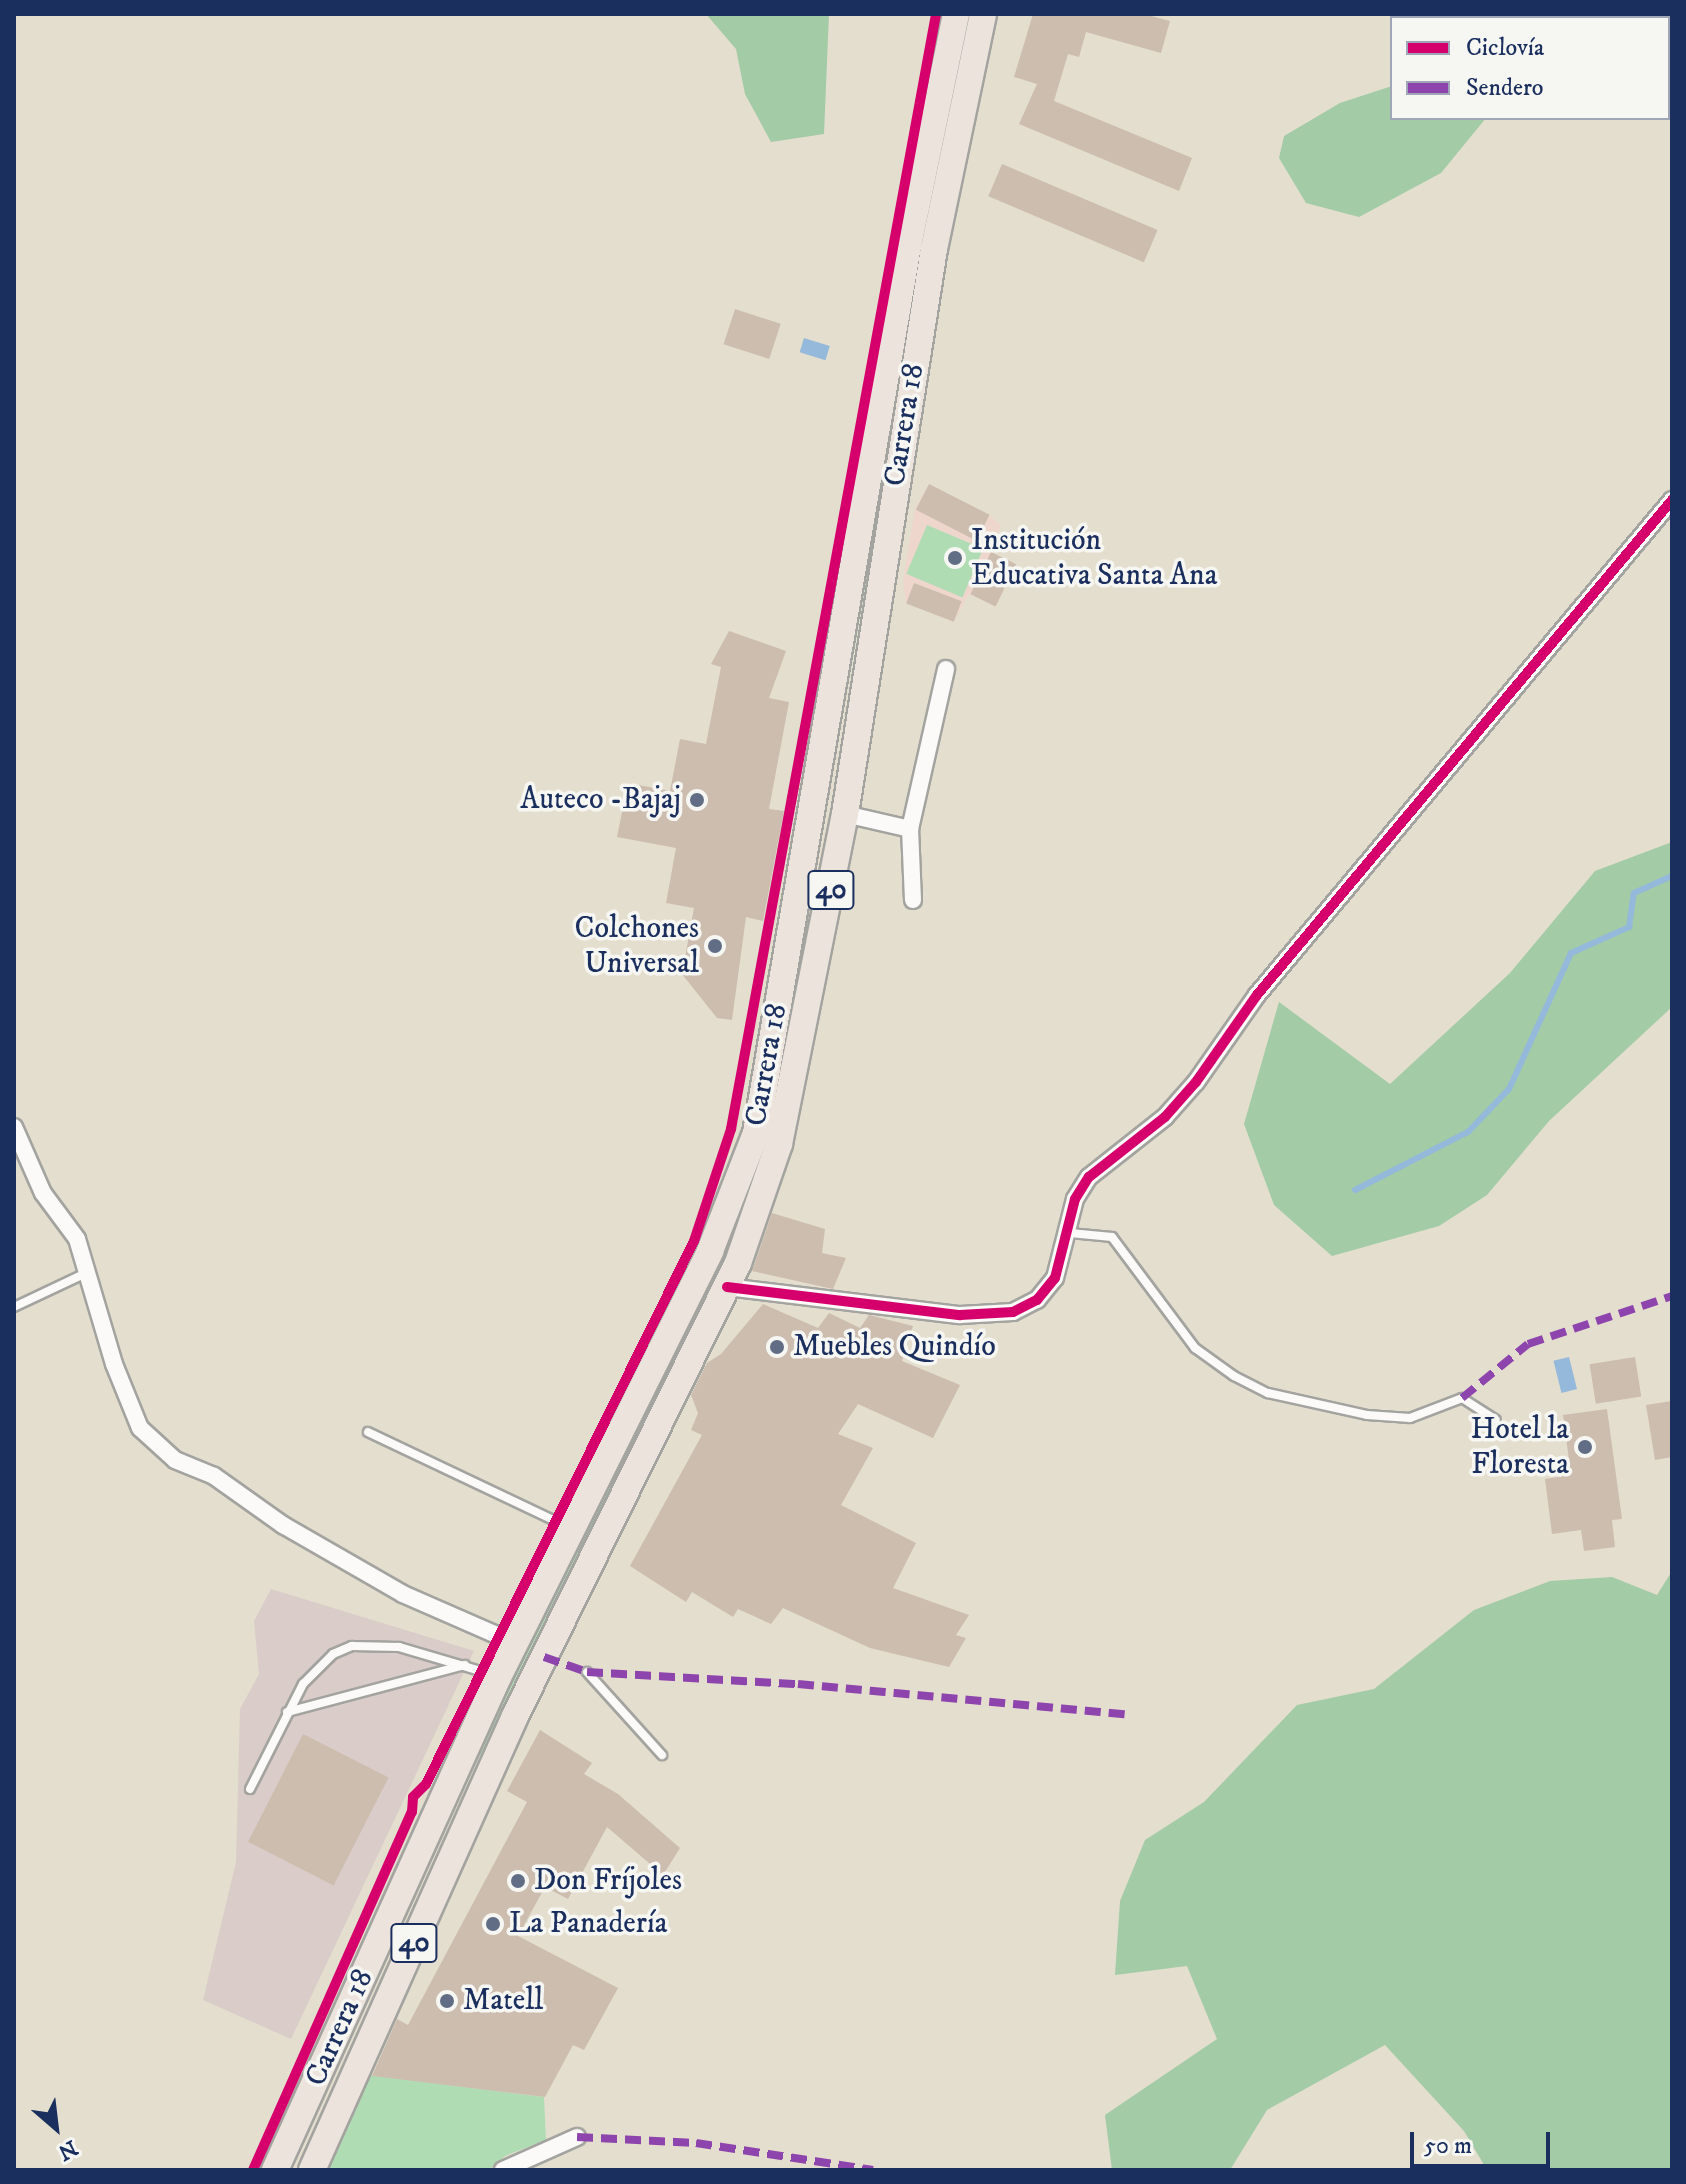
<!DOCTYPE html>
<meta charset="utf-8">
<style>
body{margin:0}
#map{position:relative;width:1686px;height:2184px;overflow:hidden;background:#e4dece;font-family:"IM FELL DW Pica",serif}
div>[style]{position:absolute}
.built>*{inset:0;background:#eed6cd}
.industrial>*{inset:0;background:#daccc8}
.green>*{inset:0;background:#b0dcb4;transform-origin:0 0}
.forest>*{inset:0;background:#a2cba6}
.water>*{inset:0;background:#94b9db;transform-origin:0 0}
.stream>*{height:6px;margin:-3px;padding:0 3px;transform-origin:3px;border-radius:3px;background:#94b9db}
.building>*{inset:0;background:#ccbdaf;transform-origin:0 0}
.roads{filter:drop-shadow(2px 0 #a3a39f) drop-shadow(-2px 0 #a3a39f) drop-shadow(0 2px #a3a39f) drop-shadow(0 -2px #a3a39f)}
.service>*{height:8px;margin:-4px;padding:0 4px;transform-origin:4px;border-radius:4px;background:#fbfaf8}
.minor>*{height:16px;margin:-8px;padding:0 8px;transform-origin:8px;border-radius:8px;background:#fbfaf8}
.primary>*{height:26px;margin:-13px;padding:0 13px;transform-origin:13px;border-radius:13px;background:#ece4dc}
.quiet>*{height:8px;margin-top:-4px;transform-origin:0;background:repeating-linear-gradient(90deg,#8e44ad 0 16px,transparent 0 24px)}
.cycleway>*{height:10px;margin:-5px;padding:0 5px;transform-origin:5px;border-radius:5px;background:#d6006c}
.dots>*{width:22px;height:22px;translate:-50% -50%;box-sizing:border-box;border:4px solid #f6f6f2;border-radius:50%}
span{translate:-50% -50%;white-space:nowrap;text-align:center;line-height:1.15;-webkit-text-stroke:7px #f6f6f2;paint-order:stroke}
.shield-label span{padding:2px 6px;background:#f6f6f2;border:2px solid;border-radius:6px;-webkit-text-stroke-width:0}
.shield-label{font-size:28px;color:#1b2f5e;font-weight:700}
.street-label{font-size:30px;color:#1b2f5e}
.poi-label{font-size:30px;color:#1b2f5e}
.left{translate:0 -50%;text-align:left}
.right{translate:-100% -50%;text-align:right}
.frame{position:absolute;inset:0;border:16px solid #1b2f5e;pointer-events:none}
.legend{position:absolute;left:1390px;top:16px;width:280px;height:104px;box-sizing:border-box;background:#f6f6f2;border:2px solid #9ea6b7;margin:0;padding:10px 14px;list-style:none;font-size:24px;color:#1b2f5e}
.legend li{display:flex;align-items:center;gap:16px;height:40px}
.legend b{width:40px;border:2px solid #9ea6b7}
.north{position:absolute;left:16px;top:2088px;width:80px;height:80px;-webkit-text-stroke:6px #f6f6f2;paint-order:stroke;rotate:152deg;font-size:22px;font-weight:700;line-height:32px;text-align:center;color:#1b2f5e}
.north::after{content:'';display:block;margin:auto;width:28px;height:36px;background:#1b2f5e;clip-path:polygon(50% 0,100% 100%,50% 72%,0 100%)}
.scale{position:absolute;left:1410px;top:2132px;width:140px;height:36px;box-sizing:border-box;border:4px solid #1b2f5e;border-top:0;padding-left:10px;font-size:24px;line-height:28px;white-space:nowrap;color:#1b2f5e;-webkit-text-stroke:6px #f6f6f2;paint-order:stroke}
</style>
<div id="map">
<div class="built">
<i style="clip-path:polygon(929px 484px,989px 515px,1001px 526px,991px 552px,1016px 564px,994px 606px,969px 594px,954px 622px,906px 603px,903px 581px,915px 509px)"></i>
</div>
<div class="industrial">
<i style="clip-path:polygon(271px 1589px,474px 1651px,291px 2039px,203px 2000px,236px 1862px,240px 1709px,259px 1674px,254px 1621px)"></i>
</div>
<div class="green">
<i style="clip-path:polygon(965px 14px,974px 14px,929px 222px,768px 1144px,729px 1256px,485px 1759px,473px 1753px,720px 1254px)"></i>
<i style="left:927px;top:525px;width:61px;height:53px;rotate:23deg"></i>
<i style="clip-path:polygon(370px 2075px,544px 2097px,546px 2140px,505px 2156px,489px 2170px,326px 2170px)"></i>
</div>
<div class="forest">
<i style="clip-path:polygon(706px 14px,829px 14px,824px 134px,771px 142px,745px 94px,736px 49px)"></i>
<i style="clip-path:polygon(1464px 14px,1588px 14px,1460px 18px)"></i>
<i style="clip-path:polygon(1392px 86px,1392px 118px,1486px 118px,1441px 173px,1359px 217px,1306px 203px,1279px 158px,1284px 136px,1340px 103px)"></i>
<i style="clip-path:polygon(1672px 842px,1672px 1007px,1549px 1121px,1487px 1195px,1439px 1226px,1332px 1256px,1274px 1205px,1244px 1124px,1279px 1002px,1390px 1084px,1510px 973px,1595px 871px)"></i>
<i style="clip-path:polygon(1672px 1571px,1672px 2170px,1487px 2170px,1464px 2131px,1385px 2045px,1267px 2110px,1230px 2170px,1112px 2170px,1105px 2115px,1217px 2039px,1187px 1966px,1115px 1975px,1120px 1901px,1145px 1840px,1204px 1802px,1297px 1705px,1374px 1689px,1474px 1610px,1550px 1581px,1612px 1577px,1657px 1595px)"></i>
</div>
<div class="water">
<i style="left:804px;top:338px;width:27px;height:15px;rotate:17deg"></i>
<i style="left:1569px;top:1357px;width:33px;height:16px;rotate:76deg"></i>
</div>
<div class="stream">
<i style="left:1355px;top:1190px;width:127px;rotate:-27.2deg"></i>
<i style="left:1468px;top:1132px;width:59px;rotate:-46.4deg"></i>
<i style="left:1509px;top:1089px;width:149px;rotate:-65.5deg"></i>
<i style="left:1571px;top:953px;width:64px;rotate:-24.1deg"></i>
<i style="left:1629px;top:927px;width:34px;rotate:-82deg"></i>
<i style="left:1634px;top:893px;width:42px;rotate:-24.1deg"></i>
</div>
<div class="building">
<i style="clip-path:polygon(1033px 14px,1144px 14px,1170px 21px,1161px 53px,1086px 32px,1079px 57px,1068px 54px,1054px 101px,1192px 158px,1179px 191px,1019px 124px,1037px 84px,1014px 77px)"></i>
<i style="left:1002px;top:164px;width:169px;height:35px;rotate:23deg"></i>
<i style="left:735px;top:309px;width:48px;height:37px;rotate:18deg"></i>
<i style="left:929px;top:484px;width:68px;height:29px;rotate:27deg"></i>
<i style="left:991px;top:552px;width:28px;height:47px;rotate:26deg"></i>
<i style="left:914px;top:583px;width:51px;height:22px;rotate:21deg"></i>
<i style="clip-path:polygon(729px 631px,786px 651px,769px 698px,789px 702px,769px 809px,784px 811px,763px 921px,746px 917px,732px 1020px,717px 1018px,682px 974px,694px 908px,666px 903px,676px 848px,617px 837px,628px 783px,670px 791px,680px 739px,706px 744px,721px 667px,711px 664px)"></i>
<i style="clip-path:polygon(772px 1213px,825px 1229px,822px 1253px,846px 1258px,833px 1289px,752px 1271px)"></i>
<i style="clip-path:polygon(763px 1304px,818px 1328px,829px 1313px,860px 1328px,869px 1315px,913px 1326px,902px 1361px,960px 1385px,933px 1438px,858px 1404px,838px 1434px,873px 1448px,841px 1505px,916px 1543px,893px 1588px,969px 1615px,956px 1635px,966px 1638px,949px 1667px,870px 1648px,783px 1608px,771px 1624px,738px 1609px,733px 1617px,692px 1592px,686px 1602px,630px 1566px,702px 1435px,691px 1430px,698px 1413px,691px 1395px,707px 1363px,721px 1354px)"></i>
<i style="left:1635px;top:1357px;width:40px;height:46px;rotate:81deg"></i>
<i style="clip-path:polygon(1672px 1401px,1672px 1457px,1655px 1460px,1646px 1405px)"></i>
<i style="clip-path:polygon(1607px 1409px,1622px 1519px,1612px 1520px,1615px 1547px,1584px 1551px,1581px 1530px,1552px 1534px,1545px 1479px,1571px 1475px,1563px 1415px)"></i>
<i style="clip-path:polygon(540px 1730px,592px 1763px,584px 1774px,618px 1794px,680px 1848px,663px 1875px,607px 1827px,568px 1899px,545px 1887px,518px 1936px,618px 1988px,584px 2050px,573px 2045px,545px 2097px,372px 2076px,397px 2019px,408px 2025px,527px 1802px,507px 1791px)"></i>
<i style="left:303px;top:1734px;width:96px;height:121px;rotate:27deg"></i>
</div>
<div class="roads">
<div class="service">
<i style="left:1070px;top:1233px;width:42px;rotate:5.4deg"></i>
<i style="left:1112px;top:1237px;width:139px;rotate:53.2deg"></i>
<i style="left:1195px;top:1348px;width:48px;rotate:35.7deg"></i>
<i style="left:1234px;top:1376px;width:38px;rotate:27deg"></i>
<i style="left:1268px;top:1393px;width:101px;rotate:12.5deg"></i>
<i style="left:1367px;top:1415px;width:43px;rotate:4deg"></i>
<i style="left:1410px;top:1418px;width:56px;rotate:-21deg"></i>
<i style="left:1462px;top:1398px;width:40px;rotate:32.9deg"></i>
<i style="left:14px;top:1307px;width:80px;rotate:-25.3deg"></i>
<i style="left:368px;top:1432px;width:221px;rotate:25.4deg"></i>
<i style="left:587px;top:1672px;width:112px;rotate:47.9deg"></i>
<i style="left:287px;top:1712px;width:184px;rotate:-14.8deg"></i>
<i style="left:250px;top:1789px;width:118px;rotate:-63.2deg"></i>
<i style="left:303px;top:1684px;width:42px;rotate:-45deg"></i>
<i style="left:333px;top:1654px;width:21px;rotate:-23deg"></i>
<i style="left:352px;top:1646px;width:47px;rotate:1.2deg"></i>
<i style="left:399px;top:1647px;width:99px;rotate:16.4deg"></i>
</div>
<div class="minor">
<i style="left:845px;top:814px;width:67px;rotate:13deg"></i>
<i style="left:913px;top:900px;width:71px;rotate:-92.4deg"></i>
<i style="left:910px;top:829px;width:164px;rotate:-77.3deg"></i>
<i style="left:14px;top:1127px;width:72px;rotate:66.3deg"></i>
<i style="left:43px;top:1193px;width:57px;rotate:53.5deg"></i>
<i style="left:77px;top:1239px;width:130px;rotate:73.5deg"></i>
<i style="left:114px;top:1364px;width:69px;rotate:67.9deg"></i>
<i style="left:140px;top:1428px;width:47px;rotate:42.4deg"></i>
<i style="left:175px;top:1460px;width:42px;rotate:22.3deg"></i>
<i style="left:214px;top:1476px;width:85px;rotate:35.4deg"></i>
<i style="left:283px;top:1525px;width:138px;rotate:29.9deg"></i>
<i style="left:403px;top:1594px;width:122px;rotate:23.6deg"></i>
<i style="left:727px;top:1287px;width:235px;rotate:6.9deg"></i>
<i style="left:960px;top:1315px;width:53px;rotate:-3.2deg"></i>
<i style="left:1013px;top:1312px;width:27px;rotate:-27deg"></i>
<i style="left:1037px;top:1300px;width:28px;rotate:-51deg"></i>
<i style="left:1055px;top:1278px;width:81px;rotate:-75.8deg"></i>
<i style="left:1075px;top:1199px;width:26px;rotate:-58deg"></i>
<i style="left:1089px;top:1177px;width:97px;rotate:-38.3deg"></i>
<i style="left:1165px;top:1117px;width:47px;rotate:-48.5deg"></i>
<i style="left:1196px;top:1082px;width:106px;rotate:-55deg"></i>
<i style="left:1257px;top:995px;width:646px;rotate:-50.02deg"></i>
<i style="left:503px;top:2170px;width:81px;rotate:-24deg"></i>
</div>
<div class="primary">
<i style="left:275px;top:2170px;width:541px;rotate:-65.66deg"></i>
<i style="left:498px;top:1677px;width:476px;rotate:-63.5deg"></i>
<i style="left:710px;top:1251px;width:127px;rotate:-68.7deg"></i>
<i style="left:756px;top:1133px;width:900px;rotate:-80.28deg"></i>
<i style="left:908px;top:246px;width:237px;rotate:-78.3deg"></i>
<i style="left:312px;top:2170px;width:497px;rotate:-65.9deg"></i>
<i style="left:515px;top:1716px;width:505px;rotate:-63.79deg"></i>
<i style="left:738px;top:1263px;width:126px;rotate:-71deg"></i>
<i style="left:779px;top:1144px;width:337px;rotate:-78.7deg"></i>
<i style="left:845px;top:814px;width:572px;rotate:-81.05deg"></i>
<i style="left:934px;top:249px;width:240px;rotate:-78.2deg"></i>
</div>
</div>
<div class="quiet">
<i style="left:1462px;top:1398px;width:85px;rotate:-39.3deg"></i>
<i style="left:1528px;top:1344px;width:152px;rotate:-18.4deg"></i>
<i style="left:544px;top:1657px;width:46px;rotate:19.2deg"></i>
<i style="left:587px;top:1672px;width:211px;rotate:3.3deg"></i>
<i style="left:798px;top:1684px;width:333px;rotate:5.3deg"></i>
<i style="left:577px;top:2137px;width:119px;rotate:2.9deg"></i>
<i style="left:696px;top:2143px;width:179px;rotate:8.7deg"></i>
</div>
<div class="cycleway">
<i style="left:727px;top:1287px;width:235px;rotate:6.9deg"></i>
<i style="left:960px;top:1315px;width:53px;rotate:-3.2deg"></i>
<i style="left:1013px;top:1312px;width:27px;rotate:-27deg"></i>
<i style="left:1037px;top:1300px;width:28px;rotate:-51deg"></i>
<i style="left:1055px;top:1278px;width:81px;rotate:-75.8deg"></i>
<i style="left:1075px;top:1199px;width:26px;rotate:-58deg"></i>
<i style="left:1089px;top:1177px;width:97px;rotate:-38.3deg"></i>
<i style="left:1165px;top:1117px;width:47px;rotate:-48.5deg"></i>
<i style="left:1196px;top:1082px;width:106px;rotate:-55deg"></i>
<i style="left:1257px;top:995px;width:646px;rotate:-50.02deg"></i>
<i style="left:253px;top:2170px;width:392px;rotate:-66.1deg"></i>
<i style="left:412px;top:1812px;width:15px;rotate:-86deg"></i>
<i style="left:413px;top:1797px;width:18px;rotate:-45deg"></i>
<i style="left:426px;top:1784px;width:606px;rotate:-63.73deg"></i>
<i style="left:694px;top:1241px;width:118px;rotate:-71.7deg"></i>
<i style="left:731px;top:1129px;width:1134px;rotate:-79.58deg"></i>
</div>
<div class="dots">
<i style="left:955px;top:558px;background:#616c85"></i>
<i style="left:697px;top:800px;background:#616c85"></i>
<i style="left:715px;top:946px;background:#616c85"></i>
<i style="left:777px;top:1347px;background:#616c85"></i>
<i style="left:1585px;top:1447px;background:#616c85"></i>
<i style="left:518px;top:1881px;background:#616c85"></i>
<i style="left:493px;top:1924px;background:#616c85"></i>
<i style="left:447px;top:2001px;background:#616c85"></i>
</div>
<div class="shield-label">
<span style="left:831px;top:890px">40</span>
<span style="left:414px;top:1943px">40</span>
</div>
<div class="street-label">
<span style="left:905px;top:425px;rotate:-81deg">Carrera 18</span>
<span style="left:767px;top:1065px;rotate:-80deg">Carrera 18</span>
<span style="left:340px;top:2028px;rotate:-66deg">Carrera 18</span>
</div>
<div class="poi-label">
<span class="left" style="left:971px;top:558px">Institución<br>Educativa Santa Ana</span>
<span class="right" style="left:681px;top:800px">Auteco -Bajaj</span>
<span class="right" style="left:699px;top:946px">Colchones<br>Universal</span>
<span class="left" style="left:793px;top:1347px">Muebles Quindío</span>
<span class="right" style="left:1569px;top:1447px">Hotel la<br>Floresta</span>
<span class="left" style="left:534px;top:1881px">Don Fríjoles</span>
<span class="left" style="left:509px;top:1924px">La Panadería</span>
<span class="left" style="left:463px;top:2001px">Matell</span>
</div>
<div class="frame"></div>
<ul class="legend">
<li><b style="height:10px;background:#d6006c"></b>Ciclovía</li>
<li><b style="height:10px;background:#8e44ad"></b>Sendero</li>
</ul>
<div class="north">N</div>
<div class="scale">50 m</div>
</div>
